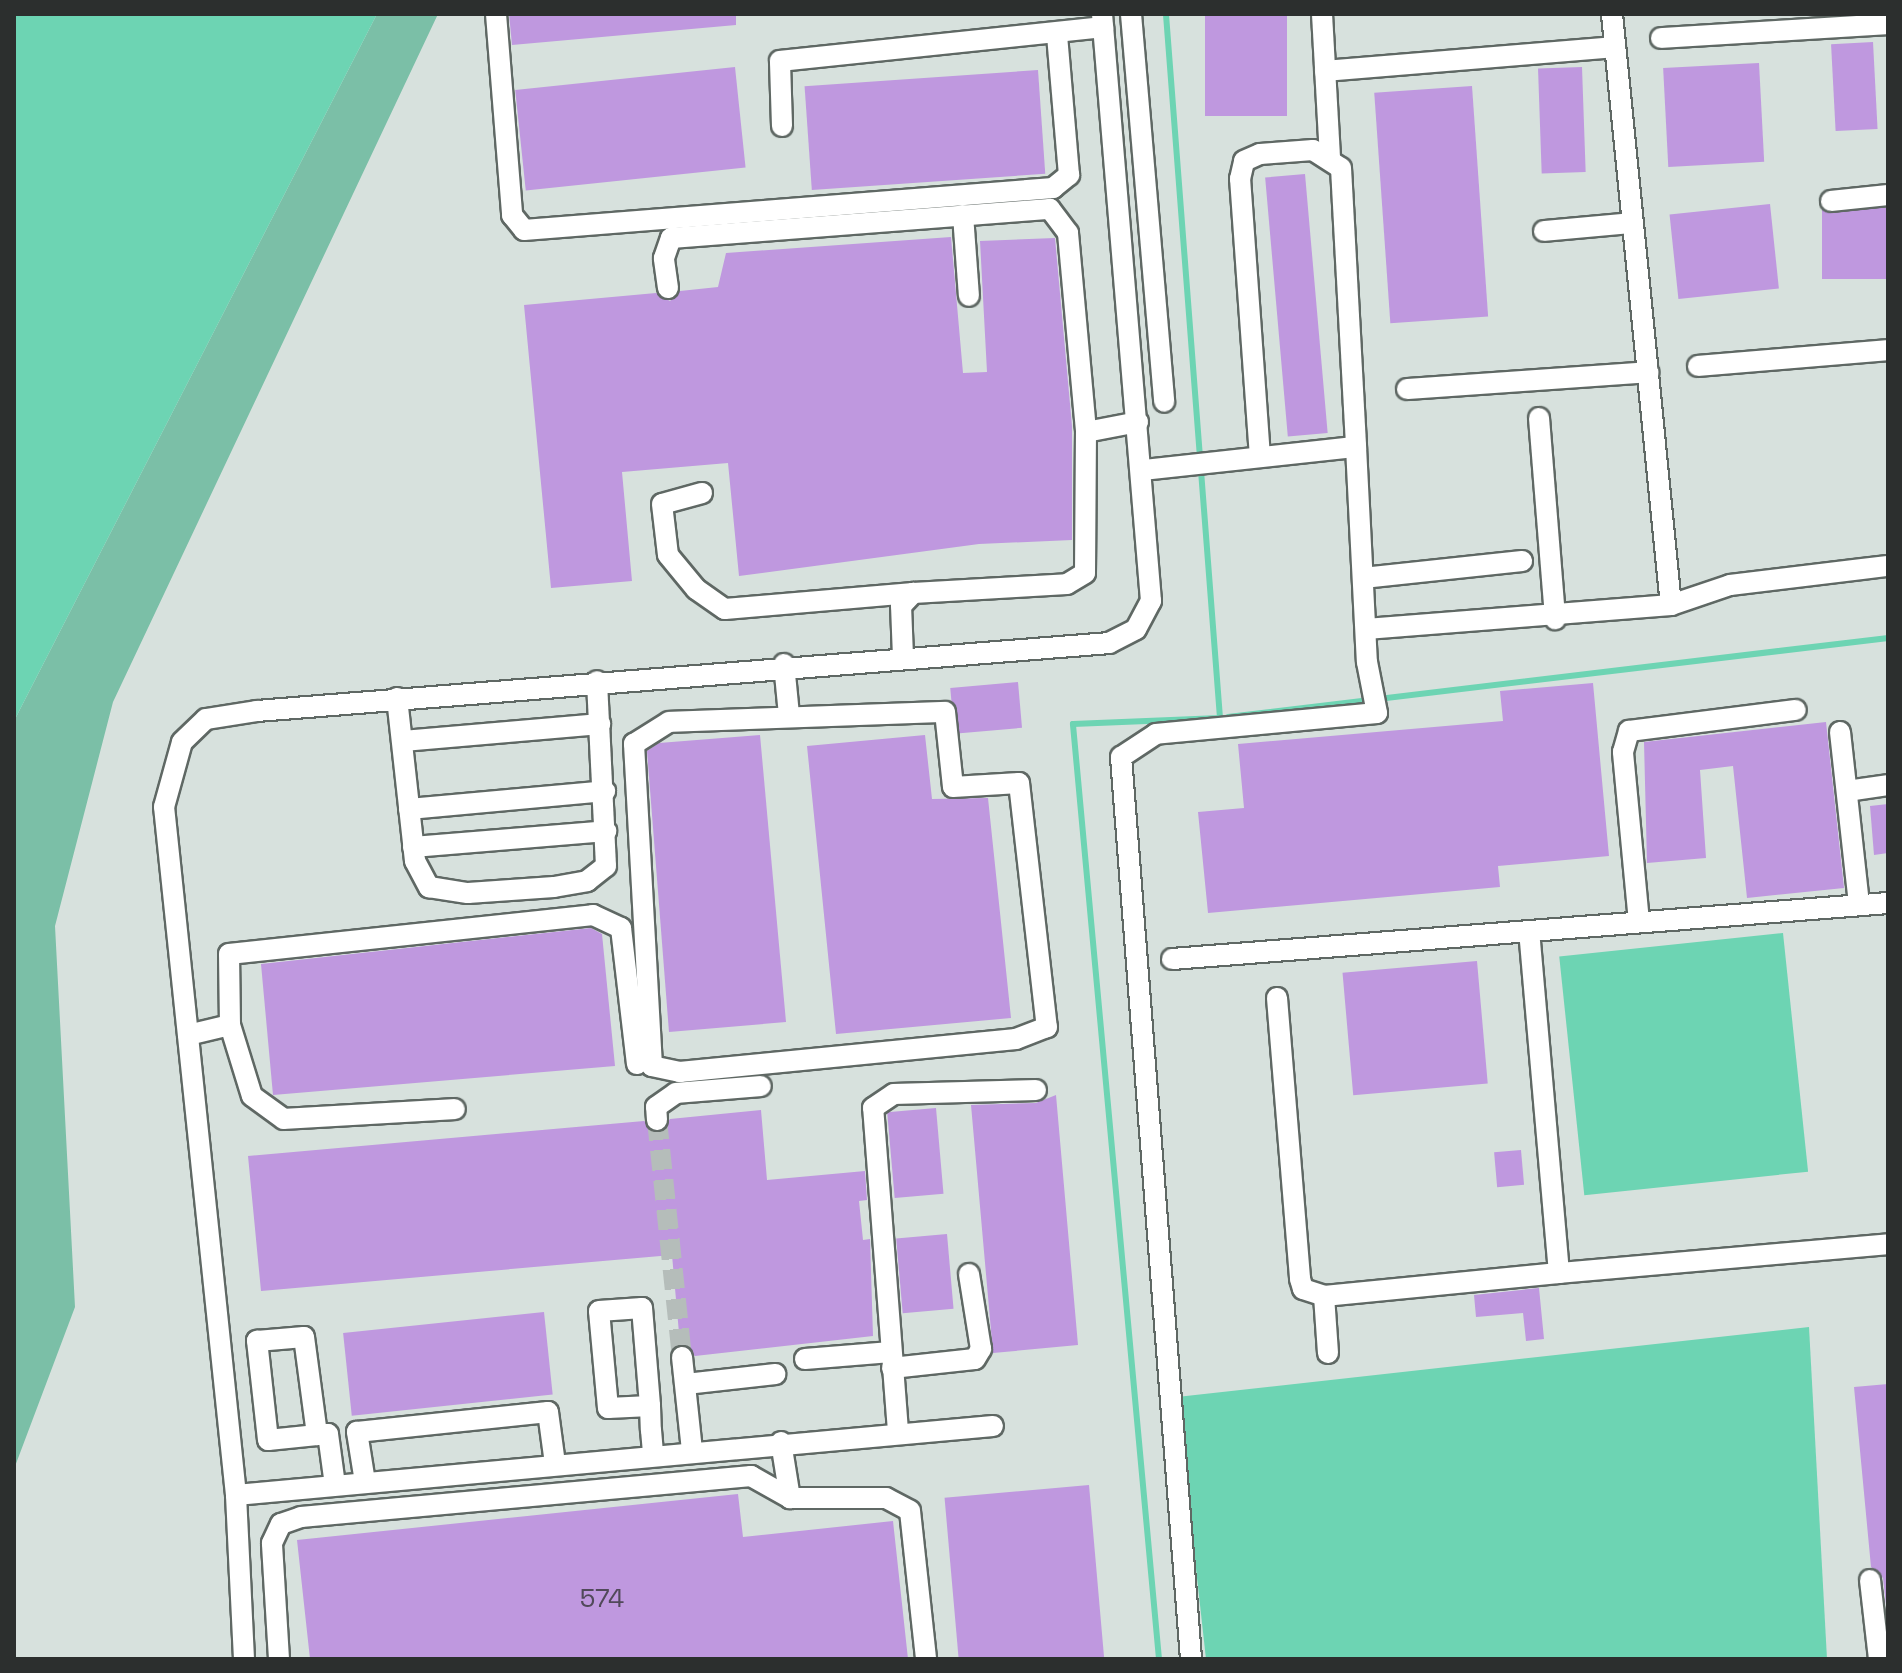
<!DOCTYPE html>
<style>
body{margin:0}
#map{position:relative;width:1902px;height:1673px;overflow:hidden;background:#d7e1dd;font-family:"Space Grotesk",sans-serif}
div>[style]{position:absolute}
.green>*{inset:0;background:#7bbfa7}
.water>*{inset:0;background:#6dd4b3;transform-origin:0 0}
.stream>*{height:6px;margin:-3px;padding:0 3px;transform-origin:3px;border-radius:3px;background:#6dd4b3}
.building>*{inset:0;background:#bf98df;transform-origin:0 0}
.minor-tunnel>*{height:20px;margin-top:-10px;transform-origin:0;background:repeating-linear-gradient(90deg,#b5bdba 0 20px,transparent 0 30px)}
.roads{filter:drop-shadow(2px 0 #5f6864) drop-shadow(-2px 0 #5f6864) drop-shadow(0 2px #5f6864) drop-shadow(0 -2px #5f6864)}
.minor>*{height:20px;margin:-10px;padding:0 10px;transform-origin:10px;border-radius:10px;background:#fff}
span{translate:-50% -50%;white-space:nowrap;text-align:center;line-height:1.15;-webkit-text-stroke:7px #fff;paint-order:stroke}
.number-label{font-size:26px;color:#51495a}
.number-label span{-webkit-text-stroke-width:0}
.frame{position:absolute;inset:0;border:16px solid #2c2f2e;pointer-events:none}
</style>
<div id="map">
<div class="green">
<i style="clip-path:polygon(377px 14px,438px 14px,113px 702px,55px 926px,75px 1307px,14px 1469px,14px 721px)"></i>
</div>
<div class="water">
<i style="clip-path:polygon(14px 14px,377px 14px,14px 721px)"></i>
<i style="left:1783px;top:933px;width:240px;height:225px;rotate:84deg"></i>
<i style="clip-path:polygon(1809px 1327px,1827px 1659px,1206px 1659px,1177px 1397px)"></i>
</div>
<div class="stream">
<i style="left:1228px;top:717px;width:665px;rotate:-6.83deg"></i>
<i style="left:1159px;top:1659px;width:939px;rotate:-95.26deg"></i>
<i style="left:1073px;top:724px;width:147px;rotate:-2.3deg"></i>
<i style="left:1220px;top:718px;width:706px;rotate:-94.39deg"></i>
</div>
<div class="building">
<i style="clip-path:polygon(509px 14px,736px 14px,736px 25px,512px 45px)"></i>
<i style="left:1205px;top:14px;width:82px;height:102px"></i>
<i style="left:1873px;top:42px;width:87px;height:42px;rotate:87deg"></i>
<i style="left:1759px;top:63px;width:99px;height:96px;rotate:87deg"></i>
<i style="left:735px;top:67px;width:101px;height:221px;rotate:84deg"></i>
<i style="left:1582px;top:67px;width:105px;height:44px;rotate:88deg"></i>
<i style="left:1038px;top:70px;width:104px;height:234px;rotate:86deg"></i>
<i style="left:1472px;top:86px;width:231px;height:98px;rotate:86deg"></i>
<i style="left:1305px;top:174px;width:260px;height:40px;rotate:85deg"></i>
<i style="left:1770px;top:204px;width:85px;height:101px;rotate:84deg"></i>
<i style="left:1888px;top:208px;width:71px;height:66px;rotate:90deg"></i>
<i style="clip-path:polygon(951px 237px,963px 373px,987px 372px,980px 241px,1055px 238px,1072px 426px,1072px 540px,979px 544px,739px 576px,728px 463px,622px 472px,632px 581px,551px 588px,524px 305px,656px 293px,670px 301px,680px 291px,718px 287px,726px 253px)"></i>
<i style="left:1018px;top:682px;width:46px;height:68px;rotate:85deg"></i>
<i style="clip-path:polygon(1593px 683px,1609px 856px,1498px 866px,1500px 887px,1208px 913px,1198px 812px,1244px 808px,1238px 744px,1503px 721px,1500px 691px)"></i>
<i style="clip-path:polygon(1826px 722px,1844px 888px,1747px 898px,1733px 766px,1700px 770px,1706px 858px,1647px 863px,1644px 742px)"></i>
<i style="clip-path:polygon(760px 735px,786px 1022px,669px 1032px,647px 751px,659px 743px)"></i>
<i style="clip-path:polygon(925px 735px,932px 799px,988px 798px,1011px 1018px,836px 1034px,807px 746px)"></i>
<i style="clip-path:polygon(1888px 804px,1888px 853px,1874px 855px,1870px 806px)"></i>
<i style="clip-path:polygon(591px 928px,602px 934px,615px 1066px,273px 1095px,261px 964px)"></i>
<i style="left:1477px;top:961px;width:123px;height:135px;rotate:85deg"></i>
<i style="clip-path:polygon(1056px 1095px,1078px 1345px,993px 1353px,971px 1105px,1036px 1103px)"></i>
<i style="left:936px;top:1108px;width:86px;height:49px;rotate:85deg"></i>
<i style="clip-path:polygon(761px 1110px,767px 1180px,865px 1171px,867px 1200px,859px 1201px,863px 1240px,870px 1239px,873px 1336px,695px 1356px,680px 1344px,672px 1255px,261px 1291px,248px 1156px,644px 1121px,659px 1133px,670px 1119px)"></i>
<i style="left:1521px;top:1150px;width:35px;height:27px;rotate:85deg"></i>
<i style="left:947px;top:1234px;width:75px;height:51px;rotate:85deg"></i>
<i style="clip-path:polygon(1539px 1288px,1544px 1339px,1526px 1341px,1523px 1313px,1476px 1317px,1474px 1295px)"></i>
<i style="left:544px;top:1312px;width:83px;height:202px;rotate:84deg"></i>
<i style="clip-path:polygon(1888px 1384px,1888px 1623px,1883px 1578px,1871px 1567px,1854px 1387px)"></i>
<i style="left:1089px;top:1485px;width:175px;height:145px;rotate:85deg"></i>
<i style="clip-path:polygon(738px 1494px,743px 1537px,893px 1521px,908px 1659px,310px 1659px,297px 1540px)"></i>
</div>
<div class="minor-tunnel">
<i style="left:657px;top:1120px;width:238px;rotate:84deg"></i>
</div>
<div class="roads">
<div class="minor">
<i style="left:496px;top:14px;width:202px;rotate:85.4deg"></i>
<i style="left:512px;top:215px;width:19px;rotate:51deg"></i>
<i style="left:524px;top:230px;width:531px;rotate:-4.54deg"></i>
<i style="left:1053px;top:188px;width:21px;rotate:-39deg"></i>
<i style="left:1069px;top:175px;width:142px;rotate:-94.9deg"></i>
<i style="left:1131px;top:14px;width:389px;rotate:85.1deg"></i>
<i style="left:1322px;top:14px;width:144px;rotate:86.8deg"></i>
<i style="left:1612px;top:14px;width:594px;rotate:84.3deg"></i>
<i style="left:1661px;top:38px;width:227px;rotate:-3.5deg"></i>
<i style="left:1325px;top:71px;width:291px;rotate:-4.7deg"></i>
<i style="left:782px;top:126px;width:65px;rotate:-91.8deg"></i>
<i style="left:780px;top:61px;width:325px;rotate:-6deg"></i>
<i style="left:1831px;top:201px;width:57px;rotate:-6deg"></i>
<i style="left:963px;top:215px;width:81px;rotate:85.8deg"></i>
<i style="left:1544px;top:231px;width:88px;rotate:-5.2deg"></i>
<i style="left:668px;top:288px;width:30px;rotate:-98deg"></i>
<i style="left:664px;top:258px;width:21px;rotate:-71deg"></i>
<i style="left:671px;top:238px;width:380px;rotate:-4.4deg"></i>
<i style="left:1050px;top:209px;width:30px;rotate:53deg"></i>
<i style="left:1068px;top:233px;width:200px;rotate:84.8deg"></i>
<i style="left:1698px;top:366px;width:191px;rotate:-4.8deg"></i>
<i style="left:1407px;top:389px;width:242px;rotate:-4deg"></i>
<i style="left:1539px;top:418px;width:202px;rotate:85.4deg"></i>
<i style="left:1260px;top:457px;width:279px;rotate:-94.1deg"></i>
<i style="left:1240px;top:179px;width:18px;rotate:-77deg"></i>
<i style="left:1244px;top:161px;width:17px;rotate:-24deg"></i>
<i style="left:1260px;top:154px;width:53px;rotate:-4.3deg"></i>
<i style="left:1313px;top:150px;width:33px;rotate:33deg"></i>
<i style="left:1341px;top:168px;width:279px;rotate:86.9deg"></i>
<i style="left:1143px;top:470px;width:214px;rotate:-6.2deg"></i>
<i style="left:1356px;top:447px;width:215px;rotate:87.1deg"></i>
<i style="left:1367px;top:662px;width:52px;rotate:78.9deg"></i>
<i style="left:1377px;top:713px;width:222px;rotate:174.6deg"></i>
<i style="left:1156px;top:734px;width:42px;rotate:146.7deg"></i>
<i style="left:1121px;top:757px;width:905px;rotate:85.56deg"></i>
<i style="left:702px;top:493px;width:41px;rotate:164.6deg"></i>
<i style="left:662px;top:504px;width:51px;rotate:83.3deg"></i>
<i style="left:668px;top:555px;width:44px;rotate:50.5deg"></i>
<i style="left:696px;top:589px;width:35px;rotate:35deg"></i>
<i style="left:725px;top:609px;width:189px;rotate:-4.9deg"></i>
<i style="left:1363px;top:578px;width:160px;rotate:-6.1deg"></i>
<i style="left:1366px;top:629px;width:306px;rotate:-4.5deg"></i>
<i style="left:1671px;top:605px;width:62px;rotate:-18.7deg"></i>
<i style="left:1730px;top:585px;width:159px;rotate:-6.9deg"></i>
<i style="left:903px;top:657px;width:51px;rotate:-92.2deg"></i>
<i style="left:901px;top:606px;width:18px;rotate:-47deg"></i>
<i style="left:913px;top:593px;width:154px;rotate:-3.3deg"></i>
<i style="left:1067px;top:584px;width:21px;rotate:-31deg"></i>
<i style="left:1085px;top:573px;width:141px;rotate:-89.6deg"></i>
<i style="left:1086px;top:432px;width:53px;rotate:-10.9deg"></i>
<i style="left:784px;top:664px;width:51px;rotate:84.4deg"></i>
<i style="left:397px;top:698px;width:164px;rotate:83.7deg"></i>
<i style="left:415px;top:861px;width:30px;rotate:62deg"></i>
<i style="left:429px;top:887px;width:39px;rotate:9deg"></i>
<i style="left:468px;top:893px;width:86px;rotate:-4deg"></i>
<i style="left:554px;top:887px;width:34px;rotate:-10deg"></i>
<i style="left:587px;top:881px;width:24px;rotate:-38deg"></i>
<i style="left:606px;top:866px;width:185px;rotate:-92.8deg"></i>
<i style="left:945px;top:712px;width:75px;rotate:83.9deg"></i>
<i style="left:953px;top:787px;width:66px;rotate:-3.5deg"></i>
<i style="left:1019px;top:783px;width:246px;rotate:83.5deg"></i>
<i style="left:1047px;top:1027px;width:33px;rotate:159deg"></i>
<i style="left:1016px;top:1039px;width:338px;rotate:174.4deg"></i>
<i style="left:680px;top:1072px;width:29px;rotate:-168deg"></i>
<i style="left:652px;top:1066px;width:323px;rotate:-93.2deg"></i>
<i style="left:634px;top:744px;width:41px;rotate:-32.2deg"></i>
<i style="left:669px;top:722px;width:276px;rotate:-2.1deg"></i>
<i style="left:1840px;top:732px;width:174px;rotate:83.7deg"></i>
<i style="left:403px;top:741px;width:198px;rotate:-4.9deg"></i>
<i style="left:1847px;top:791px;width:41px;rotate:-8.3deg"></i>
<i style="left:409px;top:809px;width:197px;rotate:-5.2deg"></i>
<i style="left:413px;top:847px;width:194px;rotate:-4.7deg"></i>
<i style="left:1639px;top:922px;width:171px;rotate:-95.4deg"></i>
<i style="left:1623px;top:752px;width:22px;rotate:-74deg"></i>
<i style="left:1629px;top:731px;width:168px;rotate:-7.2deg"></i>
<i style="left:1172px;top:959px;width:718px;rotate:-4.47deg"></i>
<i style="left:1277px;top:998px;width:282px;rotate:85.3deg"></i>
<i style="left:1300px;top:1279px;width:10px;rotate:73deg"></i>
<i style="left:1303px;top:1289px;width:22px;rotate:18deg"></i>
<i style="left:230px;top:1025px;width:74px;rotate:72.8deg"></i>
<i style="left:252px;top:1096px;width:39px;rotate:36deg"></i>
<i style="left:284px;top:1119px;width:171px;rotate:-3.3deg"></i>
<i style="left:188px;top:1035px;width:43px;rotate:-13.4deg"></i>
<i style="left:230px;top:1025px;width:71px;rotate:-90.8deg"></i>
<i style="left:229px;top:954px;width:366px;rotate:-6.1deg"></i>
<i style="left:593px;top:915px;width:31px;rotate:25deg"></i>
<i style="left:621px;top:928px;width:137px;rotate:83.3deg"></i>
<i style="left:657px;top:1120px;width:13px;rotate:-94deg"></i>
<i style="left:656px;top:1107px;width:24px;rotate:-35deg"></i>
<i style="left:676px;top:1093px;width:85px;rotate:-4.7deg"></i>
<i style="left:1559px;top:1273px;width:330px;rotate:-5deg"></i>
<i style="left:304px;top:1337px;width:99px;rotate:82.4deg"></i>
<i style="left:317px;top:1435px;width:49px;rotate:174.2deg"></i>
<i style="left:268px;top:1440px;width:100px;rotate:-96.3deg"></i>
<i style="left:257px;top:1341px;width:47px;rotate:-4.9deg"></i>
<i style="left:1328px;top:1353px;width:57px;rotate:-94deg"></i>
<i style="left:1324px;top:1296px;width:236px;rotate:-5.6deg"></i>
<i style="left:1559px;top:1273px;width:343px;rotate:-95deg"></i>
<i style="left:682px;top:1357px;width:94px;rotate:83.9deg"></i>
<i style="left:805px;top:1359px;width:86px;rotate:-4.7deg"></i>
<i style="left:892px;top:1368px;width:83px;rotate:-6.2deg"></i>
<i style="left:975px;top:1359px;width:12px;rotate:-59deg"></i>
<i style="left:981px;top:1349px;width:76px;rotate:-99.1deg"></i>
<i style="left:686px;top:1384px;width:90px;rotate:-6.4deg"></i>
<i style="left:650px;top:1406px;width:42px;rotate:177.3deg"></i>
<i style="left:608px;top:1408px;width:97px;rotate:-95.3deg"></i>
<i style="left:599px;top:1311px;width:43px;rotate:-4deg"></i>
<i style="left:642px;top:1308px;width:98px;rotate:85.3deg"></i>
<i style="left:650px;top:1406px;width:24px;rotate:88deg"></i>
<i style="left:651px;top:1430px;width:24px;rotate:85deg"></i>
<i style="left:898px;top:1431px;width:324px;rotate:-94.4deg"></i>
<i style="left:873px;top:1108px;width:25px;rotate:-34deg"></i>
<i style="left:894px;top:1094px;width:142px;rotate:-1.6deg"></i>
<i style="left:317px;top:1435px;width:11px;rotate:-5deg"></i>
<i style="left:328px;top:1434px;width:51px;rotate:82.2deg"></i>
<i style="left:781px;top:1442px;width:57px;rotate:80.9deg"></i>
<i style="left:790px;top:1498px;width:96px"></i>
<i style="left:886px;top:1498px;width:27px;rotate:28deg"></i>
<i style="left:910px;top:1511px;width:149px;rotate:83.8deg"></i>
<i style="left:365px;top:1482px;width:51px;rotate:-99.1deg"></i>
<i style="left:357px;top:1432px;width:192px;rotate:-6deg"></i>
<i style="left:548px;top:1412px;width:52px;rotate:82.3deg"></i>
<i style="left:236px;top:1495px;width:760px;rotate:-5.21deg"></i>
<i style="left:1870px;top:1580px;width:80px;rotate:83.5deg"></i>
<i style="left:244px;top:1659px;width:164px;rotate:-92.8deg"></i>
<i style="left:236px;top:1495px;width:692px;rotate:-95.97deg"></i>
<i style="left:164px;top:807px;width:67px;rotate:-74.5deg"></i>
<i style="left:182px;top:742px;width:33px;rotate:-44deg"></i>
<i style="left:206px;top:719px;width:52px;rotate:-8.9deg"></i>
<i style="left:257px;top:711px;width:855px;rotate:-4.56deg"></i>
<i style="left:1109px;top:643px;width:30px;rotate:-27deg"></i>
<i style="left:1136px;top:629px;width:32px;rotate:-62deg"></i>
<i style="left:1151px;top:601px;width:589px;rotate:-94.77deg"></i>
<i style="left:279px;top:1659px;width:116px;rotate:-93.5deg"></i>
<i style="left:272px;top:1543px;width:21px;rotate:-65deg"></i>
<i style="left:281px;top:1524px;width:21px;rotate:-19deg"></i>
<i style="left:301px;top:1517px;width:452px;rotate:-5.2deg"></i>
<i style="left:751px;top:1476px;width:45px;rotate:29.4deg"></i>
</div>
</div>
<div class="number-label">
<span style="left:602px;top:1599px">574</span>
</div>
<div class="frame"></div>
</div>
